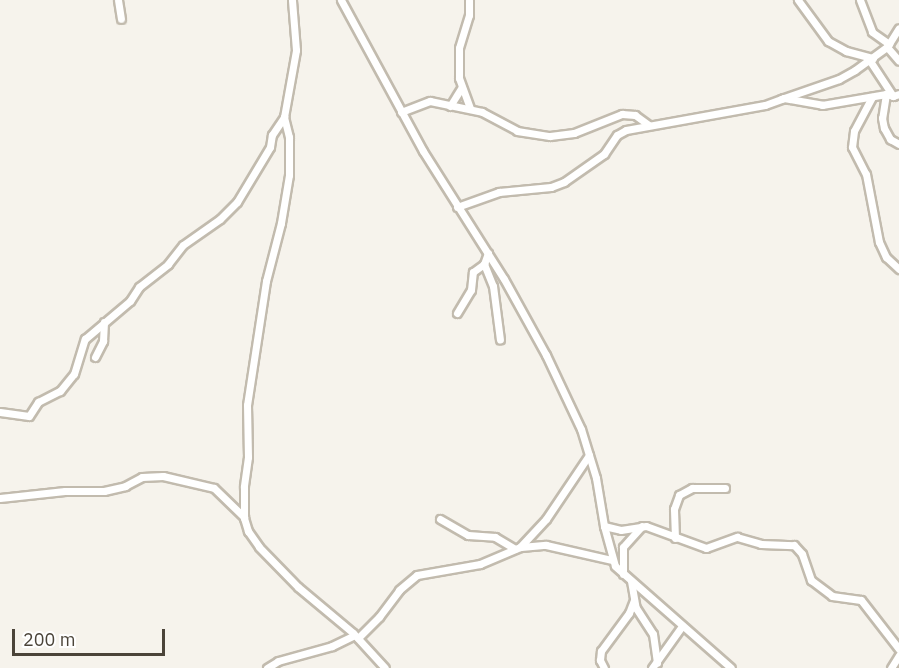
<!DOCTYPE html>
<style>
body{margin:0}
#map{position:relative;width:899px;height:668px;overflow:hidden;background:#f6f3ec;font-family:"IBM Plex Sans",sans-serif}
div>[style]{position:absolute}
.roads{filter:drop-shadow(2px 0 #c2bbae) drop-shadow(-2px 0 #c2bbae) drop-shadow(0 2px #c2bbae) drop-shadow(0 -2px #c2bbae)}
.minor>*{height:7px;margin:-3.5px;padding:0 3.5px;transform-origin:3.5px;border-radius:3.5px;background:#fff}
span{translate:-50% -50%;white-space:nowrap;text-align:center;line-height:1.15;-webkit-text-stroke:6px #fff;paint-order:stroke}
.scale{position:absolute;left:12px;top:629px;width:153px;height:27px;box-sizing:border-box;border:3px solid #4b4439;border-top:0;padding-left:8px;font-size:18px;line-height:21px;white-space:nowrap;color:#4b4439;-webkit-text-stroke:4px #fff;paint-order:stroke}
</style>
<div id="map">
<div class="roads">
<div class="minor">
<i style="left:118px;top:0;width:19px;rotate:81deg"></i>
<i style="left:341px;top:0;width:172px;rotate:61.5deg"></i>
<i style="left:423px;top:151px;width:151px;rotate:57.7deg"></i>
<i style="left:504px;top:279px;width:87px;rotate:61.1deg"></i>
<i style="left:546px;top:355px;width:82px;rotate:64.7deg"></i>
<i style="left:581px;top:429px;width:27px;rotate:73deg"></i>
<i style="left:589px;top:455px;width:24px;rotate:73deg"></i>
<i style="left:596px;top:478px;width:49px;rotate:80.5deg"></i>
<i style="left:604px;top:526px;width:41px;rotate:74.6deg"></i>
<i style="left:615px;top:566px;width:154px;rotate:41.3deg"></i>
<i style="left:469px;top:0;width:15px;rotate:90deg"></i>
<i style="left:469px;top:15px;width:34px;rotate:107deg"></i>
<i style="left:459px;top:48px;width:30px;rotate:90deg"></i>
<i style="left:459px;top:78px;width:32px;rotate:70deg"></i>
<i style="left:798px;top:0;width:51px;rotate:53.8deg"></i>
<i style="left:828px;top:41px;width:21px;rotate:29deg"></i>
<i style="left:846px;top:51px;width:28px;rotate:15deg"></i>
<i style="left:860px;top:0;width:34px;rotate:69deg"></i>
<i style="left:872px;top:32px;width:21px;rotate:35deg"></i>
<i style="left:887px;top:47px;width:18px;rotate:49deg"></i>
<i style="left:870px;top:61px;width:42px;rotate:56.7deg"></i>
<i style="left:886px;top:94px;width:24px;rotate:99deg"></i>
<i style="left:882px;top:118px;width:10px;rotate:79deg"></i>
<i style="left:884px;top:128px;width:13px;rotate:61deg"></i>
<i style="left:890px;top:139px;width:10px;rotate:29deg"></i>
<i style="left:872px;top:97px;width:38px;rotate:118deg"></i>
<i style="left:854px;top:131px;width:16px;rotate:97deg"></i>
<i style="left:852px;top:147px;width:30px;rotate:63deg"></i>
<i style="left:866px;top:174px;width:69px;rotate:79.2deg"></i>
<i style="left:879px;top:242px;width:17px;rotate:65deg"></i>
<i style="left:886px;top:257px;width:18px;rotate:43deg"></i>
<i style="left:781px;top:99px;width:61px;rotate:-19deg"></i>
<i style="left:839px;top:79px;width:18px;rotate:-29deg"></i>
<i style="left:855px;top:70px;width:39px;rotate:-36deg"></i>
<i style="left:887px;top:47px;width:22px;rotate:-58deg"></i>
<i style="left:450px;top:106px;width:22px;rotate:-58deg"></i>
<i style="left:401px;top:112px;width:31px;rotate:-21deg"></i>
<i style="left:430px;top:101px;width:53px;rotate:11.9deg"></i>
<i style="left:482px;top:112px;width:40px;rotate:28deg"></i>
<i style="left:517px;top:131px;width:33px;rotate:9deg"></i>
<i style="left:550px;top:136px;width:24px;rotate:-7deg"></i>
<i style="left:574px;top:133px;width:52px;rotate:-21.6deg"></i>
<i style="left:622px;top:114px;width:13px;rotate:4deg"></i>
<i style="left:635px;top:115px;width:17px;rotate:36deg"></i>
<i style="left:284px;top:117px;width:21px;rotate:76deg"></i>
<i style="left:289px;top:137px;width:38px;rotate:90deg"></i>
<i style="left:289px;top:175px;width:49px;rotate:99.5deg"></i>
<i style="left:281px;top:223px;width:60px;rotate:104.5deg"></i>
<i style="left:266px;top:281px;width:125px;rotate:98.7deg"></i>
<i style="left:247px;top:405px;width:52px;rotate:88.9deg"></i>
<i style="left:248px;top:457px;width:30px;rotate:98deg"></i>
<i style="left:244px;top:487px;width:31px;rotate:90deg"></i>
<i style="left:244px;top:518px;width:14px;rotate:73deg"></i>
<i style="left:248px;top:531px;width:19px;rotate:55deg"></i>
<i style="left:259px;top:547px;width:56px;rotate:45.7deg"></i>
<i style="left:298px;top:587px;width:72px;rotate:39.9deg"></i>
<i style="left:353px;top:633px;width:47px;rotate:47.6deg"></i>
<i style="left:457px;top:207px;width:45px;rotate:-19.7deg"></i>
<i style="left:499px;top:192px;width:52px;rotate:-5.5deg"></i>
<i style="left:551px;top:187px;width:14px;rotate:-21deg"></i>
<i style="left:564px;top:182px;width:49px;rotate:-35deg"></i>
<i style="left:604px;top:154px;width:23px;rotate:-56deg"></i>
<i style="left:617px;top:135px;width:10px;rotate:-29deg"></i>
<i style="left:626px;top:130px;width:141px;rotate:-10.2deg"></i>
<i style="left:765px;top:105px;width:20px;rotate:-20deg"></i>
<i style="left:784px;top:98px;width:39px;rotate:10deg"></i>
<i style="left:822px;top:105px;width:65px;rotate:-9.8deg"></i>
<i style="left:886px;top:94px;width:7px;rotate:16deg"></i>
<i style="left:893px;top:96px;width:6px;rotate:-18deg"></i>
<i style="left:488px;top:253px;width:12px;rotate:110deg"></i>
<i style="left:484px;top:264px;width:24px;rotate:68deg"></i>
<i style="left:493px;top:286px;width:54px;rotate:82.6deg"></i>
<i style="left:457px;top:313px;width:27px;rotate:-59deg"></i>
<i style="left:471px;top:290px;width:18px;rotate:-84deg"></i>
<i style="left:473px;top:272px;width:14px;rotate:-36deg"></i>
<i style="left:95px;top:357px;width:18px;rotate:-63deg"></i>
<i style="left:103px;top:341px;width:19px;rotate:-87deg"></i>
<i style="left:0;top:412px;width:29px;rotate:8deg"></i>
<i style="left:29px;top:416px;width:17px;rotate:-57deg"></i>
<i style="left:38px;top:402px;width:25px;rotate:-27deg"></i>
<i style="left:60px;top:391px;width:22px;rotate:-51deg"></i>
<i style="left:74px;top:374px;width:37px;rotate:-73deg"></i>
<i style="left:85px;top:339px;width:59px;rotate:-40.2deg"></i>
<i style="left:130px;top:301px;width:17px;rotate:-57deg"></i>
<i style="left:139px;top:287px;width:37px;rotate:-38deg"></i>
<i style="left:168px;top:264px;width:24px;rotate:-52deg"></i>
<i style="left:183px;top:245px;width:45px;rotate:-35.1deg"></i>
<i style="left:220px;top:219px;width:24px;rotate:-45deg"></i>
<i style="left:237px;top:202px;width:64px;rotate:-59deg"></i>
<i style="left:270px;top:147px;width:12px;rotate:-81deg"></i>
<i style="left:272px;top:135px;width:22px;rotate:-56deg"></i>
<i style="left:284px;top:117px;width:68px;rotate:-79.8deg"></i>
<i style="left:296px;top:50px;width:50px;rotate:-94.6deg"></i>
<i style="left:0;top:498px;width:65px;rotate:-6.1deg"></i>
<i style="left:65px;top:491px;width:39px"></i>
<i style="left:104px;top:491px;width:22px;rotate:-13deg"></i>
<i style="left:125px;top:486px;width:19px;rotate:-28deg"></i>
<i style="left:142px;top:477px;width:21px;rotate:-3deg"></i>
<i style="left:163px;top:476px;width:52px;rotate:13.2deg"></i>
<i style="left:214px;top:488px;width:42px;rotate:44deg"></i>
<i style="left:440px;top:519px;width:32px;rotate:30deg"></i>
<i style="left:468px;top:535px;width:27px;rotate:4deg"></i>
<i style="left:495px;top:537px;width:23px;rotate:31deg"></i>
<i style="left:604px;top:526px;width:17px;rotate:13deg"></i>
<i style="left:621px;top:530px;width:25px;rotate:-9deg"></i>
<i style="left:646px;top:526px;width:64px;rotate:20.1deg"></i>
<i style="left:706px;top:548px;width:33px;rotate:-20deg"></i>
<i style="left:737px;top:537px;width:25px;rotate:16deg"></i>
<i style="left:761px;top:544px;width:33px;rotate:2deg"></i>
<i style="left:794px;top:545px;width:12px;rotate:48deg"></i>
<i style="left:802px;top:554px;width:28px;rotate:71deg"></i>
<i style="left:811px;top:580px;width:26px;rotate:37deg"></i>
<i style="left:832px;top:596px;width:29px;rotate:8deg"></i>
<i style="left:861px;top:600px;width:62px;rotate:52.2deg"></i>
<i style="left:675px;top:538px;width:29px;rotate:-92deg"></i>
<i style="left:674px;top:509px;width:15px;rotate:-70deg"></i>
<i style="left:679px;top:495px;width:15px;rotate:-28deg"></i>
<i style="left:692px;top:488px;width:33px"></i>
<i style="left:521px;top:547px;width:25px;rotate:-5deg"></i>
<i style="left:546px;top:545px;width:68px;rotate:12.8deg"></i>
<i style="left:623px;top:574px;width:27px;rotate:-90deg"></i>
<i style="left:623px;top:547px;width:28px;rotate:-48deg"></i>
<i style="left:631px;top:581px;width:27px;rotate:80deg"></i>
<i style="left:636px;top:608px;width:31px;rotate:57deg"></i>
<i style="left:653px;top:634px;width:29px;rotate:82deg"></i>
<i style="left:358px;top:638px;width:30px;rotate:-45deg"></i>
<i style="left:379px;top:617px;width:34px;rotate:-53deg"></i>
<i style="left:399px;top:590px;width:23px;rotate:-40deg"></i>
<i style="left:417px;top:575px;width:64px;rotate:-9.9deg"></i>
<i style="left:480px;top:564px;width:43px;rotate:-23deg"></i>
<i style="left:520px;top:547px;width:38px;rotate:-47deg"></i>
<i style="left:546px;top:519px;width:77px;rotate:-56.1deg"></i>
<i style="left:267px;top:668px;width:13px;rotate:-32deg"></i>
<i style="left:278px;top:661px;width:56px;rotate:-15.5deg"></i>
<i style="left:332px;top:646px;width:25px;rotate:-26deg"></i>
<i style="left:604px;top:668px;width:9px;rotate:-117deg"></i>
<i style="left:600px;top:660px;width:9px;rotate:-84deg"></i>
<i style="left:601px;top:651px;width:47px;rotate:-53.6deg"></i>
<i style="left:629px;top:613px;width:14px;rotate:-69deg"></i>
<i style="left:652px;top:668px;width:52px;rotate:-54.5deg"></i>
<i style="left:891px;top:668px;width:15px;rotate:-58deg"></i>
</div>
</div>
<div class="scale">200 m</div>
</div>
